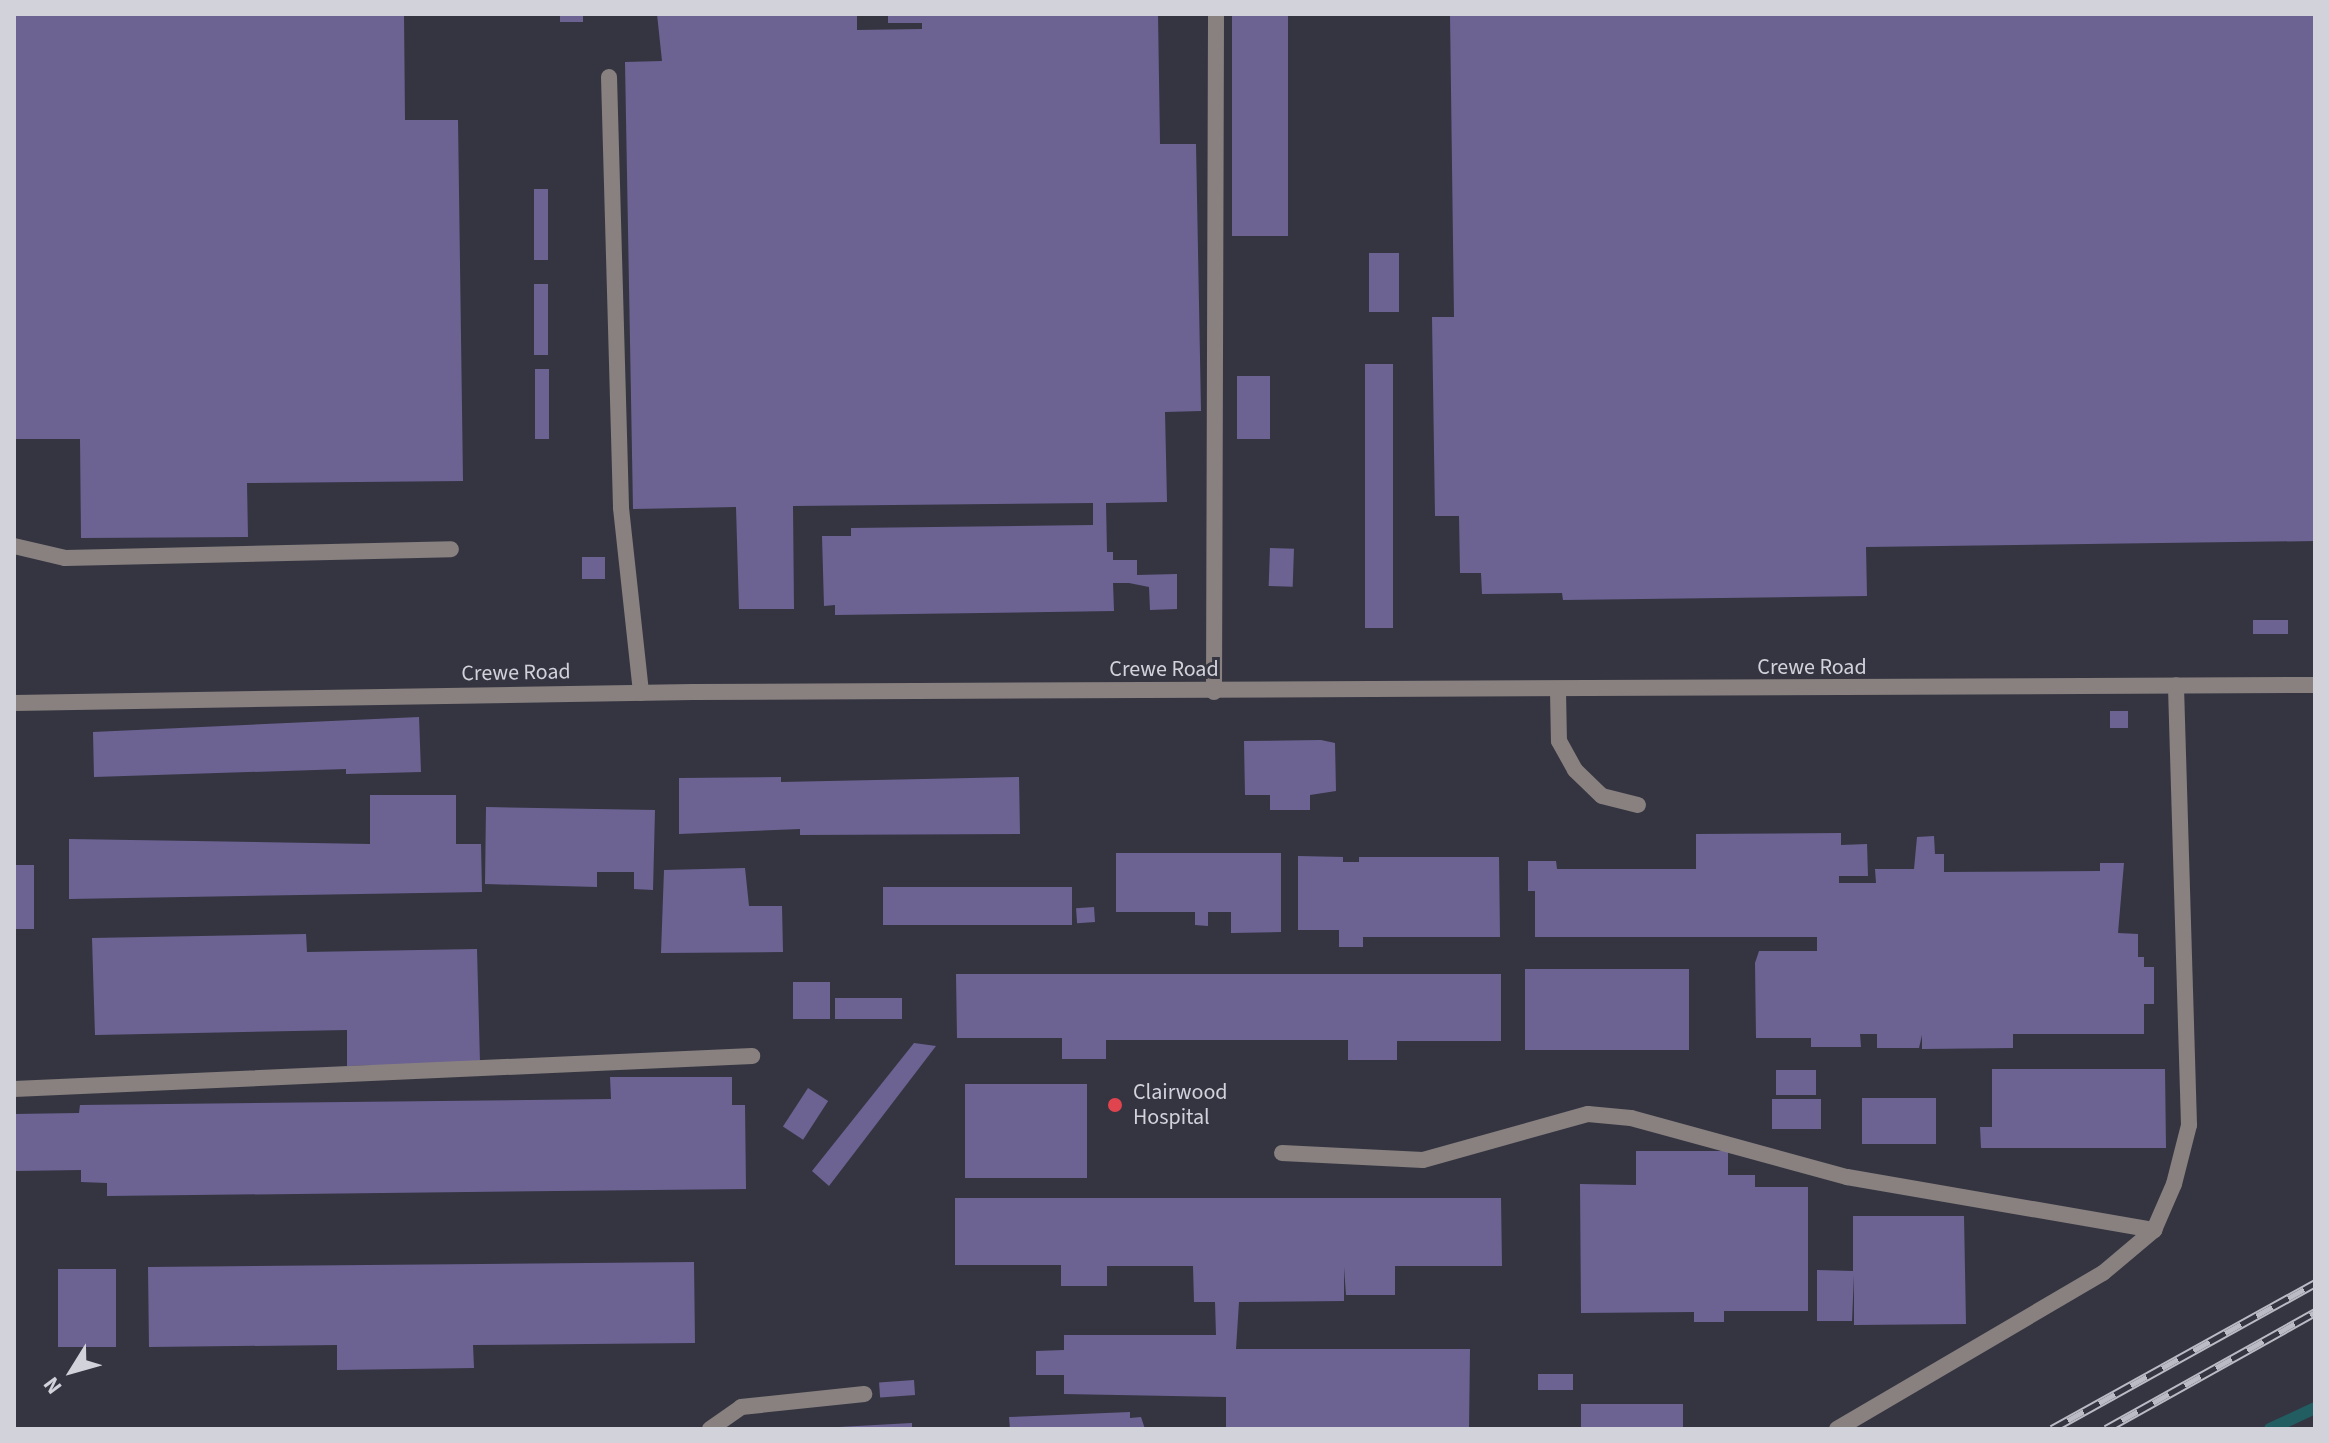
<!DOCTYPE html>
<style>
body{margin:0}
#map{position:relative;width:2329px;height:1443px;overflow:hidden;background:#353542;font-family:"Source Sans 3",sans-serif}
div>[style]{position:absolute}
.stream>*{height:12px;margin:-6px;padding:0 6px;transform-origin:6px;border-radius:6px;background:#215d61}
.building>*{inset:0;background:#6c6393;transform-origin:0 0}
.lane>*{height:16px;margin:-8px;padding:0 8px;transform-origin:8px;border-radius:8px;background:#89817f}
.street>*{height:16px;margin:-8px;padding:0 8px;transform-origin:8px;border-radius:8px;background:#89817f}
.rail>*{height:9px;margin-top:-4.5px;transform-origin:0;background:repeating-linear-gradient(90deg,#353542 0 18px,#babbc4 0 36px);box-sizing:border-box;border-block:2px solid #babbc4}
.dots>*{width:22px;height:22px;translate:-50% -50%;box-sizing:border-box;border:4px solid #353542;border-radius:50%}
span{translate:-50% -50%;white-space:nowrap;text-align:center;line-height:1.15;-webkit-text-stroke:6px #353542;paint-order:stroke}
.street-label{font-size:22px;color:#d1d2da}
.poi-label{font-size:22px;color:#d1d2da}
.left{translate:0 -50%;text-align:left}
.frame{position:absolute;inset:0;border:16px solid #d1d2da;pointer-events:none}
.north{position:absolute;left:32px;top:1331px;width:80px;height:80px;-webkit-text-stroke:6px #353542;paint-order:stroke;rotate:233deg;font-size:22px;font-weight:700;line-height:32px;text-align:center;color:#d1d2da}
.north::after{content:'';display:block;margin:auto;width:28px;height:36px;background:#d1d2da;clip-path:polygon(50% 0,100% 100%,50% 72%,0 100%)}
</style>
<div id="map">
<div class="stream">
<i style="left:2270px;top:1429px;width:50px;rotate:-25deg"></i>
</div>
<div class="building">
<i style="clip-path:polygon(14px 14px,404px 14px,405px 120px,458px 120px,463px 481px,247px 483px,248px 537px,81px 538px,80px 439px,14px 439px)"></i>
<i style="left:560px;top:14px;width:23px;height:8px"></i>
<i style="clip-path:polygon(657px 14px,857px 14px,857px 30px,922px 29px,922px 23px,888px 23px,888px 14px,1158px 14px,1160px 144px,1196px 144px,1201px 411px,1165px 412px,1167px 502px,1106px 503px,1107px 552px,1113px 552px,1113px 560px,1137px 560px,1137px 575px,1177px 574px,1177px 609px,1150px 610px,1149px 587px,1129px 583px,1113px 583px,1114px 611px,835px 615px,835px 605px,824px 606px,822px 536px,851px 536px,851px 528px,1093px 525px,1093px 503px,793px 506px,794px 609px,739px 609px,736px 507px,633px 509px,625px 62px,662px 61px)"></i>
<i style="left:1232px;top:14px;width:56px;height:222px"></i>
<i style="clip-path:polygon(1450px 14px,2315px 14px,2315px 541px,1866px 547px,1867px 596px,1563px 600px,1562px 593px,1482px 594px,1481px 573px,1460px 573px,1459px 516px,1435px 516px,1432px 317px,1454px 317px)"></i>
<i style="left:534px;top:189px;width:14px;height:71px"></i>
<i style="left:1369px;top:253px;width:30px;height:59px"></i>
<i style="left:534px;top:284px;width:14px;height:71px"></i>
<i style="left:1365px;top:364px;width:28px;height:264px"></i>
<i style="left:535px;top:369px;width:14px;height:70px"></i>
<i style="left:1237px;top:376px;width:33px;height:63px"></i>
<i style="left:1270px;top:548px;width:24px;height:38px;rotate:2deg"></i>
<i style="left:582px;top:557px;width:23px;height:22px"></i>
<i style="left:2288px;top:620px;width:14px;height:35px;rotate:90deg"></i>
<i style="left:2110px;top:711px;width:18px;height:17px"></i>
<i style="clip-path:polygon(419px 717px,421px 772px,346px 774px,346px 769px,94px 777px,93px 732px)"></i>
<i style="clip-path:polygon(1321px 740px,1335px 743px,1336px 791px,1310px 795px,1310px 810px,1270px 810px,1270px 795px,1245px 795px,1244px 741px)"></i>
<i style="clip-path:polygon(781px 777px,781px 782px,1019px 777px,1020px 834px,800px 835px,800px 829px,679px 834px,679px 778px)"></i>
<i style="clip-path:polygon(370px 795px,456px 795px,456px 844px,481px 844px,482px 892px,69px 899px,69px 839px,370px 844px)"></i>
<i style="clip-path:polygon(486px 807px,655px 810px,653px 890px,634px 889px,634px 872px,597px 872px,597px 887px,485px 884px)"></i>
<i style="clip-path:polygon(1841px 833px,1841px 845px,1867px 844px,1868px 876px,1839px 876px,1839px 883px,1876px 883px,1875px 869px,1914px 869px,1917px 837px,1934px 836px,1935px 854px,1944px 854px,1944px 872px,2100px 871px,2100px 863px,2124px 863px,2118px 933px,2138px 934px,2138px 957px,2144px 957px,2144px 967px,2154px 967px,2154px 1004px,2144px 1004px,2144px 1034px,2013px 1034px,2013px 1048px,1922px 1049px,1922px 1035px,1919px 1048px,1877px 1048px,1877px 1034px,1860px 1034px,1861px 1047px,1811px 1047px,1811px 1038px,1756px 1038px,1755px 963px,1759px 951px,1817px 951px,1817px 937px,1535px 937px,1535px 891px,1528px 891px,1528px 861px,1556px 861px,1557px 869px,1696px 869px,1696px 834px)"></i>
<i style="clip-path:polygon(1116px 853px,1281px 853px,1281px 932px,1231px 933px,1231px 912px,1208px 912px,1208px 926px,1195px 925px,1195px 912px,1116px 912px)"></i>
<i style="clip-path:polygon(1298px 856px,1343px 857px,1343px 862px,1359px 862px,1359px 857px,1499px 857px,1500px 937px,1363px 937px,1363px 947px,1339px 947px,1339px 930px,1298px 930px)"></i>
<i style="left:14px;top:865px;width:20px;height:64px"></i>
<i style="clip-path:polygon(745px 868px,749px 906px,782px 906px,783px 952px,661px 953px,664px 870px)"></i>
<i style="left:883px;top:887px;width:189px;height:38px"></i>
<i style="left:1094px;top:907px;width:15px;height:18px;rotate:86deg"></i>
<i style="clip-path:polygon(306px 934px,307px 952px,477px 949px,480px 1063px,347px 1066px,347px 1030px,95px 1035px,92px 938px)"></i>
<i style="left:1525px;top:969px;width:164px;height:81px"></i>
<i style="clip-path:polygon(956px 974px,1501px 974px,1501px 1041px,1397px 1041px,1397px 1060px,1348px 1060px,1348px 1040px,1106px 1040px,1106px 1059px,1062px 1059px,1062px 1038px,957px 1038px)"></i>
<i style="left:793px;top:982px;width:37px;height:37px"></i>
<i style="left:835px;top:998px;width:67px;height:21px"></i>
<i style="clip-path:polygon(914px 1043px,936px 1046px,829px 1186px,812px 1171px)"></i>
<i style="clip-path:polygon(1992px 1069px,2165px 1069px,2166px 1148px,1981px 1148px,1980px 1127px,1992px 1127px)"></i>
<i style="left:1776px;top:1070px;width:40px;height:25px"></i>
<i style="clip-path:polygon(610px 1077px,732px 1077px,732px 1105px,745px 1105px,746px 1189px,107px 1196px,107px 1183px,81px 1182px,81px 1170px,14px 1171px,14px 1114px,79px 1113px,80px 1105px,611px 1099px)"></i>
<i style="left:965px;top:1084px;width:122px;height:94px"></i>
<i style="left:808px;top:1088px;width:24px;height:46px;rotate:33deg"></i>
<i style="left:1862px;top:1098px;width:74px;height:46px"></i>
<i style="left:1772px;top:1099px;width:49px;height:30px"></i>
<i style="clip-path:polygon(1636px 1151px,1728px 1151px,1728px 1175px,1755px 1175px,1755px 1187px,1808px 1187px,1808px 1311px,1724px 1311px,1724px 1322px,1694px 1322px,1694px 1312px,1581px 1313px,1580px 1184px,1636px 1185px)"></i>
<i style="clip-path:polygon(955px 1198px,1501px 1198px,1502px 1266px,1395px 1266px,1395px 1295px,1346px 1295px,1344px 1267px,1344px 1301px,1239px 1302px,1236px 1349px,1470px 1349px,1469px 1429px,1226px 1429px,1226px 1397px,1064px 1394px,1064px 1375px,1036px 1375px,1036px 1351px,1064px 1350px,1064px 1335px,1216px 1335px,1215px 1302px,1194px 1302px,1193px 1266px,1107px 1266px,1107px 1286px,1061px 1286px,1061px 1265px,955px 1265px)"></i>
<i style="clip-path:polygon(1853px 1216px,1964px 1216px,1966px 1324px,1854px 1325px,1854px 1275px,1852px 1321px,1817px 1321px,1817px 1270px,1853px 1271px)"></i>
<i style="clip-path:polygon(694px 1262px,695px 1343px,473px 1345px,474px 1368px,337px 1370px,337px 1345px,149px 1347px,148px 1267px)"></i>
<i style="left:58px;top:1269px;width:58px;height:78px"></i>
<i style="left:1573px;top:1374px;width:16px;height:35px;rotate:90deg"></i>
<i style="left:914px;top:1380px;width:15px;height:35px;rotate:86deg"></i>
<i style="left:1581px;top:1404px;width:102px;height:25px"></i>
<i style="clip-path:polygon(1130px 1412px,1130px 1418px,1141px 1417px,1145px 1429px,1010px 1429px,1009px 1417px)"></i>
<i style="clip-path:polygon(912px 1423px,912px 1429px,839px 1429px,839px 1427px)"></i>
</div>
<div class="lane">
<i style="left:609px;top:77px;width:431px;rotate:88.4deg"></i>
<i style="left:621px;top:508px;width:186px;rotate:83.8deg"></i>
<i style="left:14px;top:546px;width:52px;rotate:13.2deg"></i>
<i style="left:65px;top:558px;width:386px;rotate:-1.3deg"></i>
<i style="left:1558px;top:691px;width:50px;rotate:88.9deg"></i>
<i style="left:1559px;top:741px;width:33px;rotate:61deg"></i>
<i style="left:1575px;top:770px;width:37px;rotate:44deg"></i>
<i style="left:1602px;top:796px;width:37px;rotate:14deg"></i>
<i style="left:1214px;top:692px;width:678px;rotate:-89.83deg"></i>
<i style="left:14px;top:1089px;width:739px;rotate:-2.56deg"></i>
<i style="left:1282px;top:1153px;width:141px;rotate:2.8deg"></i>
<i style="left:1423px;top:1160px;width:171px;rotate:-15.6deg"></i>
<i style="left:1588px;top:1114px;width:43px;rotate:5.3deg"></i>
<i style="left:1631px;top:1118px;width:224px;rotate:15.3deg"></i>
<i style="left:1847px;top:1177px;width:312px;rotate:9.8deg"></i>
<i style="left:710px;top:1429px;width:38px;rotate:-35deg"></i>
<i style="left:741px;top:1407px;width:124px;rotate:-6deg"></i>
<i style="left:1837px;top:1429px;width:308px;rotate:-30.4deg"></i>
<i style="left:2103px;top:1273px;width:67px;rotate:-40.1deg"></i>
<i style="left:2154px;top:1230px;width:50px;rotate:-66.5deg"></i>
<i style="left:2174px;top:1184px;width:61px;rotate:-75.7deg"></i>
<i style="left:2189px;top:1125px;width:440px;rotate:-91.7deg"></i>
</div>
<div class="street">
<i style="left:14px;top:703px;width:679px;rotate:-0.93deg"></i>
<i style="left:693px;top:692px;width:1622px;rotate:-0.25deg"></i>
</div>
<div class="rail">
<i style="left:2052px;top:1429px;width:301px;rotate:-29deg"></i>
<i style="left:2106px;top:1429px;width:240px;rotate:-29.2deg"></i>
</div>
<div class="dots">
<i style="left:1115px;top:1105px;background:#e0444e"></i>
</div>
<div class="street-label">
<span style="left:1812px;top:668px">Crewe Road</span>
<span style="left:1164px;top:670px">Crewe Road</span>
<span style="left:516px;top:673px;rotate:-1deg">Crewe Road</span>
</div>
<div class="poi-label">
<span class="left" style="left:1133px;top:1105px">Clairwood<br>Hospital</span>
</div>
<div class="frame"></div>
<div class="north">N</div>
</div>
